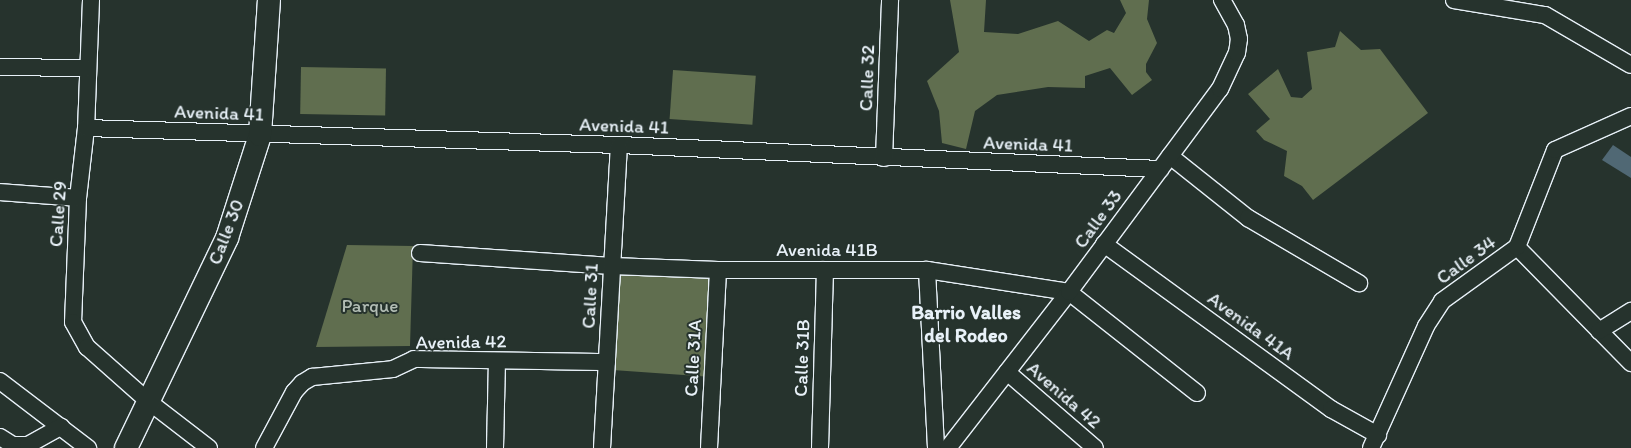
<!DOCTYPE html>
<style>
body{margin:0}
#map{position:relative;width:1631px;height:448px;overflow:hidden;background:#26332d;font-family:Itim,sans-serif}
div>[style]{position:absolute}
.green>*{inset:0;background:#606e4f;transform-origin:0 0}
.water>*{inset:0;background:#506874}
.roads{filter:drop-shadow(1px 0 #e8f1f8) drop-shadow(-1px 0 #e8f1f8) drop-shadow(0 1px #e8f1f8) drop-shadow(0 -1px #e8f1f8)}
.street>*{height:16px;margin:-8px;padding:0 8px;transform-origin:8px;border-radius:8px;background:#26332d}
.secondary>*{height:22px;margin:-11px;padding:0 11px;transform-origin:11px;border-radius:11px;background:#26332d}
span{translate:-50% -50%;white-space:nowrap;text-align:center;line-height:1.15;-webkit-text-stroke:4px #26332d;paint-order:stroke}
.street-label{font-size:19px;color:#e8f1f8}
.park-label{font-size:19px;color:#b2bdb4}
.neighbourhood-label{font-size:20px;color:#e8f1f8;font-weight:700}
</style>
<div id="map">
<div class="green">
<i style="clip-path:polygon(950px 0,986px 0,984px 32px,1018px 34px,1058px 21px,1089px 41px,1107px 30px,1114px 33px,1126px 13px,1120px 0,1149px 0,1147px 19px,1157px 43px,1146px 64px,1146px 72px,1152px 80px,1132px 95px,1110px 68px,1085px 76px,1085px 88px,1048px 87px,997px 95px,975px 111px,966px 149px,942px 143px,939px 111px,927px 81px,959px 52px)"></i>
<i style="clip-path:polygon(1340px 31px,1361px 50px,1380px 49px,1428px 113px,1313px 200px,1302px 186px,1284px 176px,1287px 151px,1264px 140px,1256px 131px,1270px 119px,1248px 94px,1278px 69px,1291px 97px,1302px 98px,1312px 89px,1307px 52px,1335px 47px)"></i>
<i style="left:301px;top:67px;width:85px;height:47px;rotate:1deg"></i>
<i style="left:673px;top:70px;width:83px;height:49px;rotate:4deg"></i>
<i style="clip-path:polygon(347px 245px,413px 246px,410px 346px,316px 347px)"></i>
<i style="left:616px;top:271px;width:96px;height:99px;rotate:4deg"></i>
</div>
<div class="water">
<i style="clip-path:polygon(1613px 145px,1631px 157px,1631px 178px,1602px 160px)"></i>
</div>
<div class="roads">
<div class="street">
<i style="left:91px;top:0;width:128px;rotate:92.2deg"></i>
<i style="left:86px;top:128px;width:70px;rotate:96.5deg"></i>
<i style="left:78px;top:198px;width:124px;rotate:92.3deg"></i>
<i style="left:73px;top:322px;width:29px;rotate:61deg"></i>
<i style="left:87px;top:347px;width:81px;rotate:41.5deg"></i>
<i style="left:148px;top:401px;width:77px;rotate:37.6deg"></i>
<i style="left:1454px;top:0;width:92px;rotate:9.4deg"></i>
<i style="left:1545px;top:15px;width:99px;rotate:30.2deg"></i>
<i style="left:0;top:67px;width:88px;rotate:0.7deg"></i>
<i style="left:86px;top:128px;width:533px;rotate:1.83deg"></i>
<i style="left:619px;top:145px;width:542px;rotate:2.54deg"></i>
<i style="left:1170px;top:156px;width:100px;rotate:38.5deg"></i>
<i style="left:1248px;top:218px;width:129px;rotate:30.4deg"></i>
<i style="left:884px;top:158px;width:158px;rotate:-87.8deg"></i>
<i style="left:0;top:192px;width:78px;rotate:4.4deg"></i>
<i style="left:1104px;top:244px;width:281px;rotate:36deg"></i>
<i style="left:1331px;top:409px;width:54px;rotate:29deg"></i>
<i style="left:1517px;top:247px;width:163px;rotate:45.5deg"></i>
<i style="left:420px;top:253px;width:192px;rotate:3.9deg"></i>
<i style="left:612px;top:266px;width:106px;rotate:2.2deg"></i>
<i style="left:718px;top:270px;width:209px"></i>
<i style="left:927px;top:270px;width:144px;rotate:8.8deg"></i>
<i style="left:1069px;top:292px;width:163px;rotate:38.3deg"></i>
<i style="left:927px;top:270px;width:178px;rotate:87.1deg"></i>
<i style="left:1599px;top:331px;width:38px;rotate:-32deg"></i>
<i style="left:1007px;top:372px;width:116px;rotate:40.8deg"></i>
<i style="left:0;top:381px;width:111px;rotate:37.3deg"></i>
<i style="left:0;top:437px;width:15px;rotate:32deg"></i>
<i style="left:13px;top:445px;width:15px"></i>
<i style="left:28px;top:445px;width:38px;rotate:-29deg"></i>
<i style="left:264px;top:448px;width:64px;rotate:-61.8deg"></i>
<i style="left:294px;top:392px;width:12px;rotate:-48deg"></i>
<i style="left:302px;top:383px;width:12px;rotate:-31deg"></i>
<i style="left:312px;top:377px;width:81px;rotate:-5.6deg"></i>
<i style="left:393px;top:369px;width:23px;rotate:-25deg"></i>
<i style="left:414px;top:359px;width:193px;rotate:0.9deg"></i>
<i style="left:495px;top:448px;width:87px;rotate:-88.7deg"></i>
<i style="left:602px;top:448px;width:303px;rotate:-86.8deg"></i>
<i style="left:709px;top:448px;width:178px;rotate:-87.1deg"></i>
<i style="left:820px;top:448px;width:178px;rotate:-88.4deg"></i>
<i style="left:948px;top:448px;width:197px;rotate:-52.2deg"></i>
<i style="left:1069px;top:292px;width:253px;rotate:-53.4deg"></i>
<i style="left:1220px;top:89px;width:40px;rotate:-65deg"></i>
<i style="left:1237px;top:53px;width:14px;rotate:-82deg"></i>
<i style="left:1239px;top:39px;width:14px;rotate:-102deg"></i>
<i style="left:1236px;top:25px;width:29px;rotate:-119deg"></i>
<i style="left:1371px;top:448px;width:134px;rotate:-65.7deg"></i>
<i style="left:1426px;top:326px;width:30px;rotate:-57deg"></i>
<i style="left:1442px;top:301px;width:92px;rotate:-35.8deg"></i>
<i style="left:1517px;top:247px;width:104px;rotate:-68.6deg"></i>
<i style="left:1555px;top:150px;width:83px;rotate:-24.1deg"></i>
</div>
<div class="secondary">
<i style="left:126px;top:448px;width:233px;rotate:-64.3deg"></i>
<i style="left:227px;top:238px;width:108px;rotate:-72.2deg"></i>
<i style="left:260px;top:135px;width:135px;rotate:-86.2deg"></i>
</div>
</div>
<div class="street-label">
<span style="left:867px;top:78px;rotate:-88deg">Calle 32</span>
<span style="left:219px;top:113px;rotate:2deg">Avenida 41</span>
<span style="left:624px;top:126px;rotate:2deg">Avenida 41</span>
<span style="left:1028px;top:144px;rotate:2deg">Avenida 41</span>
<span style="left:58px;top:214px;rotate:-86deg">Calle 29</span>
<span style="left:1098px;top:219px;rotate:-54deg">Calle 33</span>
<span style="left:226px;top:232px;rotate:-69deg">Calle 30</span>
<span style="left:827px;top:250px">Avenida 41B</span>
<span style="left:1466px;top:260px;rotate:-36deg">Calle 34</span>
<span style="left:590px;top:296px;rotate:-87deg">Calle 31</span>
<span style="left:1251px;top:326px;rotate:36deg">Avenida 41A</span>
<span style="left:461px;top:342px;rotate:-1deg">Avenida 42</span>
<span style="left:693px;top:358px;rotate:-87deg">Calle 31A</span>
<span style="left:802px;top:358px;rotate:-88deg">Calle 31B</span>
<span style="left:1064px;top:395px;rotate:41deg">Avenida 42</span>
</div>
<div class="park-label">
<span style="left:370px;top:306px">Parque</span>
</div>
<div class="neighbourhood-label">
<span style="left:966px;top:324px">Barrio Valles<br>del Rodeo</span>
</div>
</div>
